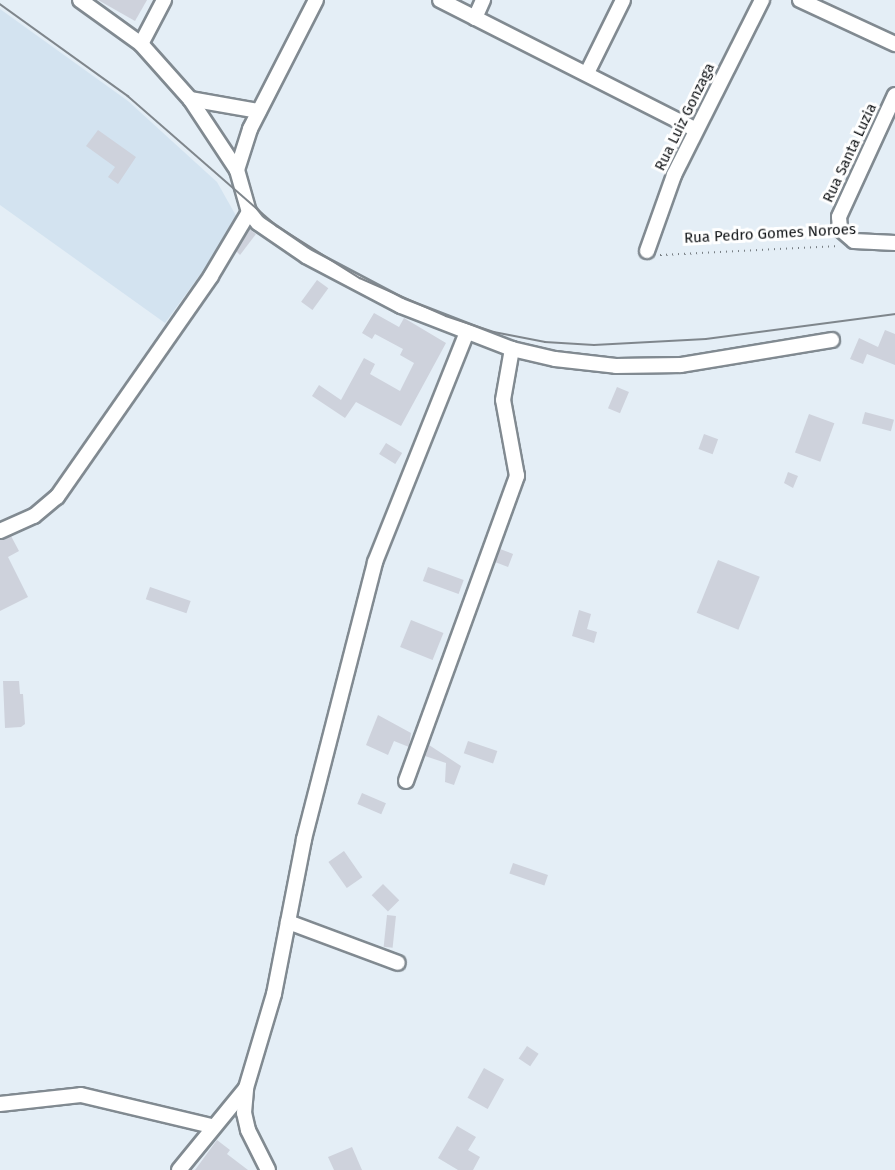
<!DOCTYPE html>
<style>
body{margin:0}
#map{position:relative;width:895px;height:1170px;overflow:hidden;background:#e4eef6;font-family:"Fira Sans",sans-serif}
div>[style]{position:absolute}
.built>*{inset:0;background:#d3e3f0}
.building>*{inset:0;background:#ced2dc;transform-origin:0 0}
.path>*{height:2px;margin-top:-1px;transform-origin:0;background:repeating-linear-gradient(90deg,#787f84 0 1.5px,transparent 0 6px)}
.roads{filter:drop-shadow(2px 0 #818a91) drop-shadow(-2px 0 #818a91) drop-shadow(0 2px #818a91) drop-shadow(0 -2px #818a91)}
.street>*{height:14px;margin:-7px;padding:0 7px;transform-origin:7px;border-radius:7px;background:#fff}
.tram>*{height:1.5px;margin:-0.75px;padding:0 0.75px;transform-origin:0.75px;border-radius:0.75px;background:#7f868c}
span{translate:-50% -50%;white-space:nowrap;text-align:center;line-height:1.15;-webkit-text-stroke:6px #fff;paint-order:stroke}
.street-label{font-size:15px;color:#111417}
</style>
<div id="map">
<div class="built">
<i style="clip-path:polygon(0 9px,128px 101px,217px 182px,239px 221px,165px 323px,0 205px)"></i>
</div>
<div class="building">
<i style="clip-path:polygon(98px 0,147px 0,135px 21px)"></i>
<i style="clip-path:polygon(98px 130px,136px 157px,118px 184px,108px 177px,115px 167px,86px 146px)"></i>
<i style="clip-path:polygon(249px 229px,256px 234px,240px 255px,236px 251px)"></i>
<i style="left:317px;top:280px;width:14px;height:27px;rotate:36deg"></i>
<i style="clip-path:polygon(374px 313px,399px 327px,404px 318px,446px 343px,401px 426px,356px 402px,345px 418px,312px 396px,319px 385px,341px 400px,364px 358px,375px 364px,370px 374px,400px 391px,414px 363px,400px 355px,403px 349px,375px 334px,372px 339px,362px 333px)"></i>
<i style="clip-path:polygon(885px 330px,895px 334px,895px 365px,867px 354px,863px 364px,850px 359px,859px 338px,878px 347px)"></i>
<i style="left:617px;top:387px;width:13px;height:23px;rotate:23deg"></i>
<i style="left:865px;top:412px;width:30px;height:12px;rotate:15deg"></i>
<i style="left:809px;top:414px;width:27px;height:41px;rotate:20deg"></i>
<i style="left:704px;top:434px;width:15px;height:16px;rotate:20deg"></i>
<i style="left:386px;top:443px;width:19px;height:13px;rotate:32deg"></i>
<i style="clip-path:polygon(788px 472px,798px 476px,793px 488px,784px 483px)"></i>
<i style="clip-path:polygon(11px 536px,19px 551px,8px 557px,28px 597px,0 611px,0 540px)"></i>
<i style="left:500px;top:549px;width:14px;height:14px;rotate:21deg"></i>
<i style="left:718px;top:560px;width:45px;height:57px;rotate:22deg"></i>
<i style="left:428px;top:567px;width:38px;height:15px;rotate:20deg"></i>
<i style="left:150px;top:587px;width:43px;height:13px;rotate:19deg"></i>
<i style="clip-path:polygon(579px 610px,591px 614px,587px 629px,597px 632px,594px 643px,572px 636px)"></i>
<i style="left:411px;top:620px;width:35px;height:29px;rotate:22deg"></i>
<i style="clip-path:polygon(3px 681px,19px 681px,20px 694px,23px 694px,25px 724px,21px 727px,5px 728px)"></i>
<i style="clip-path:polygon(378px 715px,411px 733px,409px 747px,394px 741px,388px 755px,366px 745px)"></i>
<i style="left:468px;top:741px;width:31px;height:13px;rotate:19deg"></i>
<i style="clip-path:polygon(429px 745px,461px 766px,454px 785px,445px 782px,446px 763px,425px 756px)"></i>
<i style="left:362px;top:793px;width:26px;height:12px;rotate:23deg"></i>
<i style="left:344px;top:851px;width:32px;height:19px;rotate:55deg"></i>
<i style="left:513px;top:863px;width:37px;height:11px;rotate:19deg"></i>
<i style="left:383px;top:884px;width:23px;height:16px;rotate:45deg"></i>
<i style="left:387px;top:915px;width:9px;height:32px;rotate:6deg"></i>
<i style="left:527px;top:1046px;width:14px;height:15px;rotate:34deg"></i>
<i style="left:484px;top:1068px;width:23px;height:34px;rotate:29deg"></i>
<i style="clip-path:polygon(457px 1126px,476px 1137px,468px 1150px,480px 1157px,473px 1170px,458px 1170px,438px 1158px)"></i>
<i style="clip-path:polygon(217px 1140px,230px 1150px,227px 1154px,248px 1170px,195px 1170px)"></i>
<i style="clip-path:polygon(352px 1147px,362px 1170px,334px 1170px,328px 1157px)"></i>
</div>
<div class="path">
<i style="left:660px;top:255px;width:180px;rotate:-2.9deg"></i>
</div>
<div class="roads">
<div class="street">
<i style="left:80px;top:0;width:75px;rotate:35.8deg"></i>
<i style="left:141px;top:44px;width:74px;rotate:48.3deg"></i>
<i style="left:190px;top:99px;width:85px;rotate:56.5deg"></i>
<i style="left:237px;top:170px;width:44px;rotate:74.1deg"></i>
<i style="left:249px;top:212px;width:14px;rotate:51deg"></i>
<i style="left:258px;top:223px;width:58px;rotate:34.5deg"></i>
<i style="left:306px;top:256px;width:107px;rotate:27.8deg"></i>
<i style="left:401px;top:306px;width:119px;rotate:21.2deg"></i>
<i style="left:512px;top:349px;width:44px;rotate:13.1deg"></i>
<i style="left:555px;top:359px;width:61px;rotate:6.5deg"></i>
<i style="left:616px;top:366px;width:65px;rotate:-0.9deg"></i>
<i style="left:681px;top:365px;width:153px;rotate:-9.4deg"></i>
<i style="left:440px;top:0;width:287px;rotate:26.9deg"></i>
<i style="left:800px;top:0;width:105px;rotate:24.9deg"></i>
<i style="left:475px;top:18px;width:20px;rotate:-66deg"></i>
<i style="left:141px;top:44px;width:50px;rotate:-62.4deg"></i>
<i style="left:587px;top:73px;width:81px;rotate:-63.7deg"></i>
<i style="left:895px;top:95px;width:134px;rotate:114.7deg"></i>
<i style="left:839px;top:217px;width:12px;rotate:85deg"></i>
<i style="left:840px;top:229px;width:18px;rotate:41deg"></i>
<i style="left:854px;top:241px;width:41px;rotate:2.8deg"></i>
<i style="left:190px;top:99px;width:70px;rotate:9.9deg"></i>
<i style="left:237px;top:170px;width:43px;rotate:-72.4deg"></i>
<i style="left:250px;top:129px;width:145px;rotate:-62.9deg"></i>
<i style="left:647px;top:251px;width:81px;rotate:-70.4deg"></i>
<i style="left:674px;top:175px;width:196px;rotate:-63.3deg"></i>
<i style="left:0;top:531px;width:37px;rotate:-24deg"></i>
<i style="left:34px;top:516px;width:30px;rotate:-40deg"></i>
<i style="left:57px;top:497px;width:269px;rotate:-55.1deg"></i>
<i style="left:211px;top:276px;width:74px;rotate:-59.3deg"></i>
<i style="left:406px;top:781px;width:325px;rotate:-70deg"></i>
<i style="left:517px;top:476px;width:77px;rotate:-100.4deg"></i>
<i style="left:503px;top:400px;width:52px;rotate:-80deg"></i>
<i style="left:288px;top:922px;width:117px;rotate:20.4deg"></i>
<i style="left:0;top:1104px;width:81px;rotate:-6.3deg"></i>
<i style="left:81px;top:1095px;width:134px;rotate:13.4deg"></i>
<i style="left:179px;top:1170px;width:106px;rotate:-50.7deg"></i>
<i style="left:268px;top:1170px;width:45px;rotate:-116.6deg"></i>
<i style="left:248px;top:1130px;width:17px;rotate:-103deg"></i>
<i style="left:244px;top:1113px;width:25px;rotate:-85deg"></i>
<i style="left:246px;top:1088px;width:98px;rotate:-73.4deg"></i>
<i style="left:274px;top:994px;width:158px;rotate:-79deg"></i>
<i style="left:304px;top:839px;width:286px;rotate:-75.6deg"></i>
<i style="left:375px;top:562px;width:245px;rotate:-68.2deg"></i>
</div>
</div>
<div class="tram">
<i style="left:0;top:4px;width:158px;rotate:35.7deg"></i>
<i style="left:128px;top:96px;width:198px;rotate:41.1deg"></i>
<i style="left:277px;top:226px;width:98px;rotate:32.1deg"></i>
<i style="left:360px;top:278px;width:94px;rotate:23.8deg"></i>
<i style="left:446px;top:316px;width:51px;rotate:18.4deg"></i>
<i style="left:494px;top:332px;width:52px;rotate:11.1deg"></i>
<i style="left:545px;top:342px;width:49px;rotate:3.5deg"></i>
<i style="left:594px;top:345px;width:112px;rotate:-3.1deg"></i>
<i style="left:706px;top:339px;width:191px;rotate:-7.5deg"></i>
</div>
<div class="street-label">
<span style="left:685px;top:117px;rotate:-64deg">Rua Luiz Gonzaga</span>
<span style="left:850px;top:153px;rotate:-65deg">Rua Santa Luzia</span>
<span style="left:770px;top:234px;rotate:-3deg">Rua Pedro Gomes Noroes</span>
</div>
</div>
